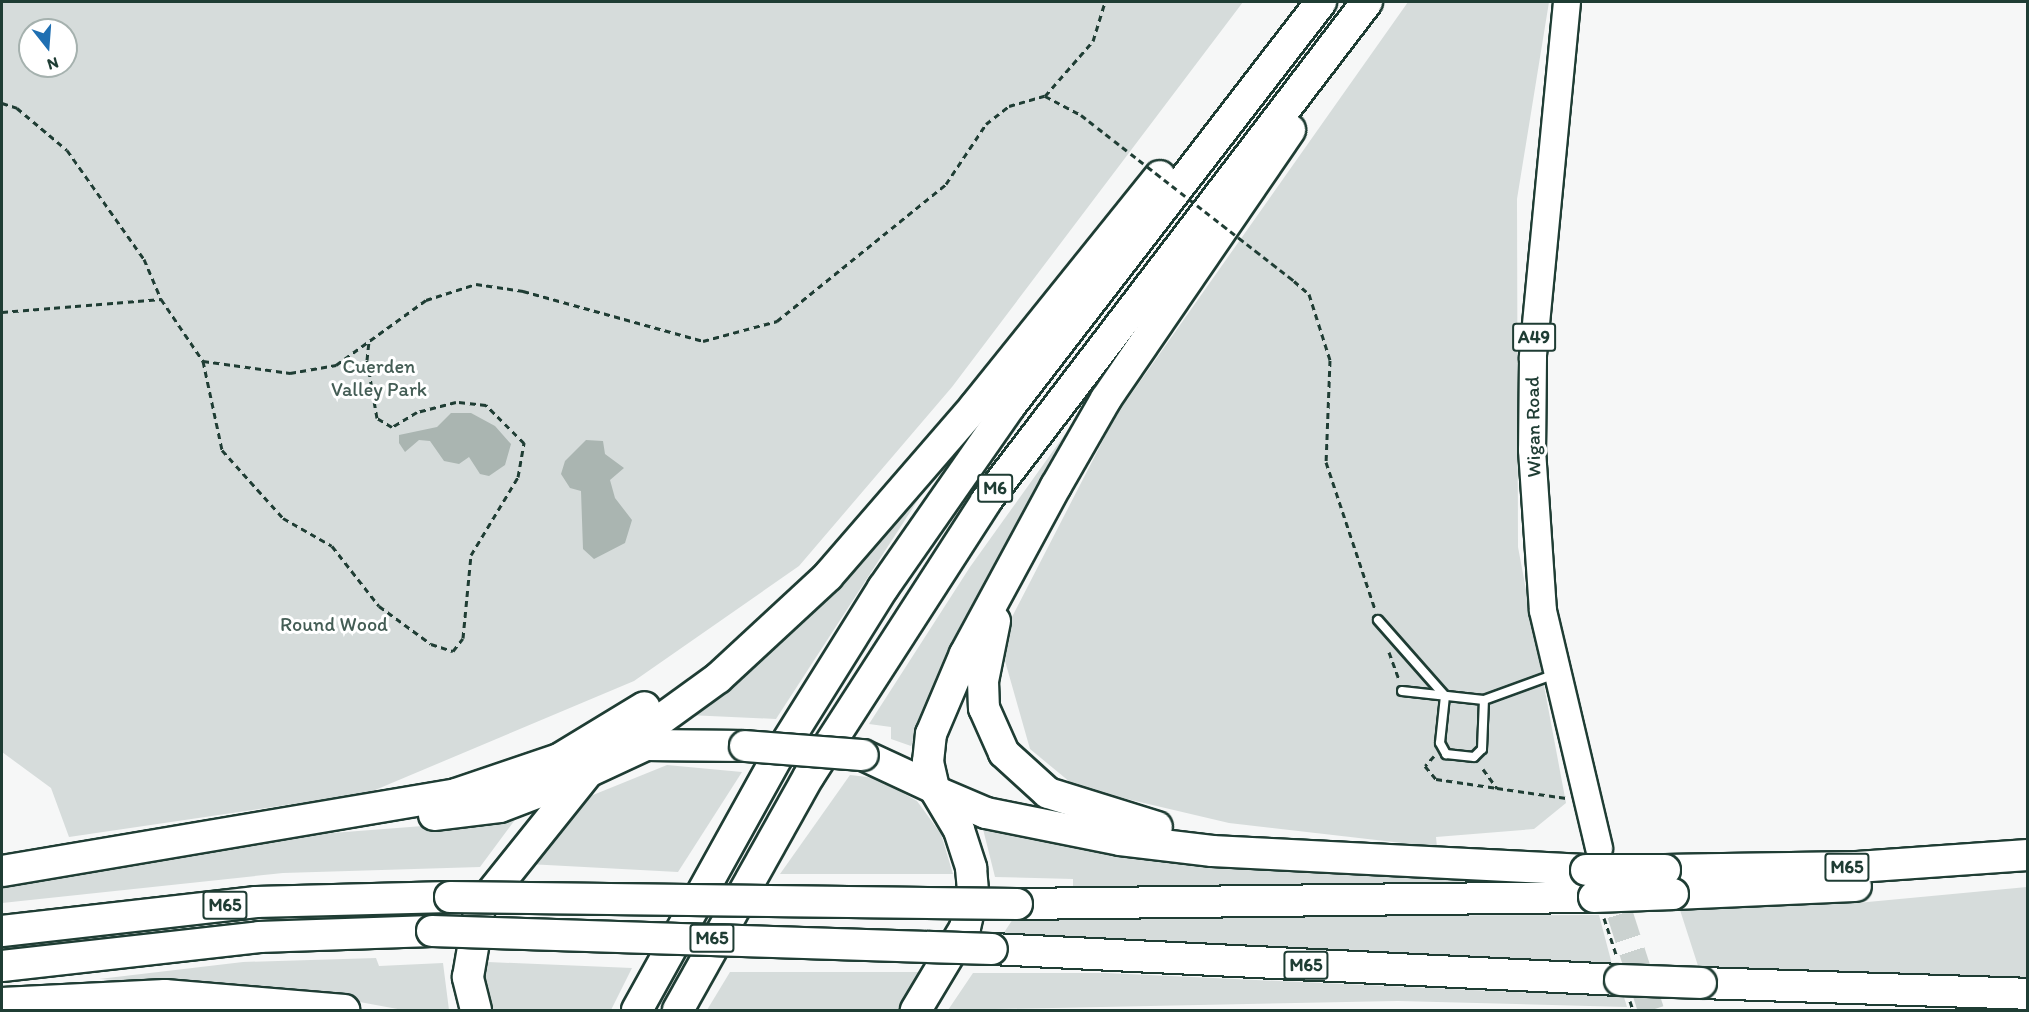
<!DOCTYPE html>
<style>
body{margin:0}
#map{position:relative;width:2029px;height:1012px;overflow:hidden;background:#f6f7f7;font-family:Itim,sans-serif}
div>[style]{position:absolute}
.green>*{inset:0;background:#d6dcdb}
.water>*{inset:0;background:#aab5b1}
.primary-tunnel>*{height:26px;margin-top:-13px;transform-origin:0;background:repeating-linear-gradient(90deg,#cbd2d0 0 26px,transparent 0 39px)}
.path>*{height:3px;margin-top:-1.5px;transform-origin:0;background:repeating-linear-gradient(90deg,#1f3d34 0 6px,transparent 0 10.5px)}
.roads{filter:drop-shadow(2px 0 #1f3d34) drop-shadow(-2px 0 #1f3d34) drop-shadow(0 2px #1f3d34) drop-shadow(0 -2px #1f3d34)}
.lane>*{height:8px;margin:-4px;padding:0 4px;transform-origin:4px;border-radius:4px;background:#fff}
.primary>*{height:26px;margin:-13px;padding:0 13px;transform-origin:13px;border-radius:13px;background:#fff}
.highway>*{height:30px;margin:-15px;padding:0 15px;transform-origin:15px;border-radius:15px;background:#fff}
.path-bridge>*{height:3px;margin-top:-1.5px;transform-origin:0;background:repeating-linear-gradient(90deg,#1f3d34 0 6px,transparent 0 10.5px)}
.bridges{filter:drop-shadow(2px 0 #1f3d34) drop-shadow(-2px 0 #1f3d34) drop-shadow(0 2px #1f3d34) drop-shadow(0 -2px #1f3d34)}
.highway-bridge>*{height:30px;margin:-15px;padding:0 15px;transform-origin:15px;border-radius:15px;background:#fff}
span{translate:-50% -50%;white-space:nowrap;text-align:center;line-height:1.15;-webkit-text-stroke:6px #fff;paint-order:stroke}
.shield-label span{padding:2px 4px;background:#fff;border:2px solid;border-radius:4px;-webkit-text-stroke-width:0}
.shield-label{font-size:18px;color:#1f3d34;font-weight:700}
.park-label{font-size:20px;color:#445d55}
.street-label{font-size:20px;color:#1f3d34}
.frame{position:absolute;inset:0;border:3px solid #1f3d34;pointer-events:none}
.north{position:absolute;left:18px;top:18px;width:60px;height:60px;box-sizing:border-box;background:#fff;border:2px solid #a5b1ae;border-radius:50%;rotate:163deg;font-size:16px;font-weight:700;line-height:24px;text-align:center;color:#1f3d34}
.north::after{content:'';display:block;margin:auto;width:21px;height:27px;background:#1f6fb2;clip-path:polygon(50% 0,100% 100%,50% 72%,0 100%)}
</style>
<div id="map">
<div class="green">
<i style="clip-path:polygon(evenodd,2px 2px,1243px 2px,952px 387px,799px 566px,634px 681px,368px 793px,69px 837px,51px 788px,2px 752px,2px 2px,30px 30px,66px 30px,66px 66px,30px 66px,30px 30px)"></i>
<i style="clip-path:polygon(1408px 2px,1549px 2px,1517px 199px,1518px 547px,1566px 803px,1534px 829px,1436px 837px,1437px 847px,1229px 823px,1076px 787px,1030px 749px,1005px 661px,1012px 617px,1115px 417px)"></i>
<i style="clip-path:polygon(1141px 328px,943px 677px,911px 746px,891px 739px,891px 727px,869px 724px,970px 567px)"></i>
<i style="clip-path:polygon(951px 449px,776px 719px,688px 715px)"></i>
<i style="clip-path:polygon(667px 765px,742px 772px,678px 872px,528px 864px,588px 797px)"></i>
<i style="clip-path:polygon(850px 775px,876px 778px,917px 801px,941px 834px,953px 874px,780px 874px)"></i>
<i style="clip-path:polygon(523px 809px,480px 867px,283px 873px,2px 903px,2px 882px,267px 838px,475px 822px)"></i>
<i style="clip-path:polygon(981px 821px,1589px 886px,1073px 887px,1073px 879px,995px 877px)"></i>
<i style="clip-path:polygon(2027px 887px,2027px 983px,1700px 972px,1680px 910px,1857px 903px)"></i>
<i style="clip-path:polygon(1599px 915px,1613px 968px,999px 940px,1015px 916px)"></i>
<i style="clip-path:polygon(376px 958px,379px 966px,443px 963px,449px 1010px,403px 1010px,289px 989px,99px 979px,243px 962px)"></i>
<i style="clip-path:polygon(488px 962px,632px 968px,611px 1010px,492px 1010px,485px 982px)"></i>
<i style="clip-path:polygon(730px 972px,924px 972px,901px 1010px,707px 1010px)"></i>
<i style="clip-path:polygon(973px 973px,1106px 973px,1624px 997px,1627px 1007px,1398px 1001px,948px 1010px)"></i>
</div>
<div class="water">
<i style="clip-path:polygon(451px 413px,471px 413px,495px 426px,511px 444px,505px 465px,489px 476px,480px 474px,469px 457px,459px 464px,444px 461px,430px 441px,419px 440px,405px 452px,399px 443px,399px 435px,437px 427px)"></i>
<i style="clip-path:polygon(586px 440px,603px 441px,605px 454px,624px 468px,610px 480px,615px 498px,632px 520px,625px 543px,594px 559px,583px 549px,581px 491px,570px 488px,561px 474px,565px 461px)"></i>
</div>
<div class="primary-tunnel">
<i style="left:1608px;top:877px;width:140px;rotate:72.1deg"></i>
</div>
<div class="path">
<i style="left:1045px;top:96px;width:73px;rotate:-48.9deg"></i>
<i style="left:1093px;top:41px;width:41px;rotate:-72.9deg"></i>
<i style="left:2px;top:103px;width:16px;rotate:18deg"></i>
<i style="left:17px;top:108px;width:65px;rotate:40deg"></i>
<i style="left:67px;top:150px;width:133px;rotate:54.8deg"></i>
<i style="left:144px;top:259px;width:43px;rotate:67deg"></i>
<i style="left:161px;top:299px;width:75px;rotate:55.9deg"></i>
<i style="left:203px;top:361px;width:88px;rotate:7.9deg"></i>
<i style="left:290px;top:373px;width:47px;rotate:-9.9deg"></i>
<i style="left:336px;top:365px;width:111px;rotate:-35.8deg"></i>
<i style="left:426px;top:300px;width:52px;rotate:-17.7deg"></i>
<i style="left:476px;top:284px;width:48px;rotate:8.5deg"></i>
<i style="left:523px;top:291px;width:187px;rotate:15.5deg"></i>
<i style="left:703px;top:341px;width:77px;rotate:-15.1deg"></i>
<i style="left:777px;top:321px;width:218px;rotate:-39deg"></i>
<i style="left:946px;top:184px;width:72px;rotate:-56.3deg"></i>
<i style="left:986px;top:124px;width:29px;rotate:-38deg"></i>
<i style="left:1009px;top:106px;width:37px;rotate:-16deg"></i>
<i style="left:1045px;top:96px;width:41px;rotate:27.8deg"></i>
<i style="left:1294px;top:281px;width:20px;rotate:41deg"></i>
<i style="left:1309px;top:294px;width:69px;rotate:72.3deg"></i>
<i style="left:1330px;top:360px;width:102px;rotate:92.2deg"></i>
<i style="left:1326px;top:462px;width:155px;rotate:71.6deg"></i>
<i style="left:2px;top:312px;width:160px;rotate:-4.7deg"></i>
<i style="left:203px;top:361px;width:91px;rotate:77.9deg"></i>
<i style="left:222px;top:450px;width:91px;rotate:48.1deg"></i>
<i style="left:283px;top:518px;width:56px;rotate:29.7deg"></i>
<i style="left:332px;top:546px;width:76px;rotate:51.9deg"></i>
<i style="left:379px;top:606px;width:64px;rotate:36.2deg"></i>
<i style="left:431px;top:644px;width:23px;rotate:18deg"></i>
<i style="left:453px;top:651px;width:16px;rotate:-52deg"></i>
<i style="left:463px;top:638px;width:83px;rotate:-84.5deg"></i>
<i style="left:471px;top:555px;width:91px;rotate:-58.9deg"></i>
<i style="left:518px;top:477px;width:35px;rotate:-80deg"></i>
<i style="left:524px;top:443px;width:54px;rotate:-135deg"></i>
<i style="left:486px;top:405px;width:30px;rotate:-174deg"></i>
<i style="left:456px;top:402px;width:40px;rotate:165.6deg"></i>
<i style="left:417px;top:412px;width:29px;rotate:149deg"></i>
<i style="left:392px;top:427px;width:17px;rotate:-149deg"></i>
<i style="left:377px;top:418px;width:59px;rotate:-99.8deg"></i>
<i style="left:367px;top:360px;width:20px;rotate:-84deg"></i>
<i style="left:1389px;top:652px;width:30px;rotate:70deg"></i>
<i style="left:1434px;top:756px;width:13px;rotate:132deg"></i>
<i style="left:1425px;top:766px;width:17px;rotate:50deg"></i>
<i style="left:1436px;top:779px;width:62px;rotate:8.4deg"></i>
<i style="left:1483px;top:769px;width:24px;rotate:54deg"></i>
<i style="left:1497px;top:788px;width:70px;rotate:8.2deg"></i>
<i style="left:1604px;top:918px;width:41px;rotate:71.6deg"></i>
<i style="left:1630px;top:1001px;width:9px;rotate:72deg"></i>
</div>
<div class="roads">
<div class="lane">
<i style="left:1378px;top:620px;width:101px;rotate:48.6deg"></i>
<i style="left:1445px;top:696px;width:47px;rotate:96.1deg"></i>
<i style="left:1440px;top:743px;width:13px;rotate:61deg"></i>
<i style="left:1446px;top:754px;width:28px;rotate:6deg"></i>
<i style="left:1474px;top:757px;width:11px;rotate:-45deg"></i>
<i style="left:1482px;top:749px;width:49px;rotate:-87.7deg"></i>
<i style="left:1402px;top:691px;width:82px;rotate:6.3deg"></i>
<i style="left:1484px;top:700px;width:76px;rotate:-20.1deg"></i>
</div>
<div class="primary">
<i style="left:1567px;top:2px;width:358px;rotate:95.5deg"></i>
<i style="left:1533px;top:358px;width:92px;rotate:90.6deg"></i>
<i style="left:1532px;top:450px;width:161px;rotate:86.1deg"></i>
<i style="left:1543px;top:611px;width:244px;rotate:76.7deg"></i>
</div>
<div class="highway">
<i style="left:995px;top:621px;width:61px;rotate:101.3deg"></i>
<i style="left:983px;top:681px;width:27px;rotate:88deg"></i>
<i style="left:984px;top:708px;width:49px;rotate:66deg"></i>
<i style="left:1004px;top:753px;width:59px;rotate:42.3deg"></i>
<i style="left:1048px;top:793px;width:114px;rotate:17.3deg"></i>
<i style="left:863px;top:755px;width:78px;rotate:24.9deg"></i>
<i style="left:934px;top:788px;width:49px;rotate:59.2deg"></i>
<i style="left:959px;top:830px;width:40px;rotate:72deg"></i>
<i style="left:971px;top:868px;width:25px;rotate:85deg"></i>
<i style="left:973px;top:893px;width:36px;rotate:103deg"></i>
<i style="left:965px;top:928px;width:96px;rotate:120.9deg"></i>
<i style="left:602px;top:762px;width:143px;rotate:-35.9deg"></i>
<i style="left:718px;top:678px;width:150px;rotate:-42.8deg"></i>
<i style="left:828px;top:576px;width:225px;rotate:-49.1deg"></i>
<i style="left:975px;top:406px;width:295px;rotate:-51.2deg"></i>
<i style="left:934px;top:788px;width:27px;rotate:-103deg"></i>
<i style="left:928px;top:762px;width:28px;rotate:-84deg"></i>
<i style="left:931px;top:734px;width:87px;rotate:-67deg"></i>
<i style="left:965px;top:654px;width:191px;rotate:-61.6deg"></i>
<i style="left:1056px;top:486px;width:100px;rotate:-60.1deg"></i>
<i style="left:1106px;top:399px;width:326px;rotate:-55.6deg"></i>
<i style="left:937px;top:792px;width:53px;rotate:23.2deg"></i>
<i style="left:986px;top:813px;width:137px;rotate:11.4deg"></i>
<i style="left:1120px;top:840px;width:93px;rotate:6.8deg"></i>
<i style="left:1212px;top:851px;width:374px;rotate:2.9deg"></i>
<i style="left:434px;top:815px;width:66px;rotate:-6.9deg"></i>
<i style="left:500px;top:807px;width:84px;rotate:-21deg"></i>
<i style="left:1665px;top:870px;width:192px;rotate:-0.9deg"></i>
<i style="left:1857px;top:867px;width:171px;rotate:-4deg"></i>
<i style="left:2px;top:871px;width:460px;rotate:-9.6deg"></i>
<i style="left:456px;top:794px;width:109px;rotate:-18.8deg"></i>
<i style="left:559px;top:759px;width:100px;rotate:-31.2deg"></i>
<i style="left:1673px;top:894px;width:183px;rotate:-2.5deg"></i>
<i style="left:1017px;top:904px;width:577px;rotate:-0.7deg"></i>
<i style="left:2px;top:931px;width:256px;rotate:-6.5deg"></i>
<i style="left:256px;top:902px;width:194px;rotate:-1.5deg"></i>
<i style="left:992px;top:949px;width:629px;rotate:2.83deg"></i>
<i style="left:2px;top:966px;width:259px;rotate:-6.4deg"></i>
<i style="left:259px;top:937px;width:173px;rotate:-2deg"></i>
<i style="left:1701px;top:983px;width:327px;rotate:1.9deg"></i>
<i style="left:2px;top:1003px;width:163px;rotate:-2.8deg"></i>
<i style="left:165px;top:995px;width:180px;rotate:4.8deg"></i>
<i style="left:476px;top:1010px;width:34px;rotate:-104deg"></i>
<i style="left:468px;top:977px;width:71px;rotate:-80.3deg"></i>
<i style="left:480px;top:907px;width:173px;rotate:-51.3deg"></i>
<i style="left:588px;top:772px;width:64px;rotate:-25deg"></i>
<i style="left:646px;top:745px;width:99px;rotate:0.6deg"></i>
<i style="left:637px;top:1010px;width:291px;rotate:-61deg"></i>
<i style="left:778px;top:756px;width:198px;rotate:-58deg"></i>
<i style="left:883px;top:588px;width:222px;rotate:-55.1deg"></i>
<i style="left:1010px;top:406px;width:510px;rotate:-52.41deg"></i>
<i style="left:678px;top:1010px;width:268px;rotate:-60.8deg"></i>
<i style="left:809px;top:776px;width:327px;rotate:-57.2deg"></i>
<i style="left:986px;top:501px;width:628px;rotate:-52.64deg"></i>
</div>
</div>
<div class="path-bridge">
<i style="left:1081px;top:115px;width:270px;rotate:37.9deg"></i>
</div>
<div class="bridges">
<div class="highway-bridge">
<i style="left:745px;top:746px;width:118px;rotate:4.4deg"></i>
<i style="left:1586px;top:870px;width:79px"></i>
<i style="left:450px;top:897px;width:567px;rotate:0.71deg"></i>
<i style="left:1594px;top:897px;width:79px;rotate:-2.2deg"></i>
<i style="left:432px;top:931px;width:560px;rotate:1.84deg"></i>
<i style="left:1620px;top:980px;width:81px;rotate:2.1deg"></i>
</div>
</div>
<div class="shield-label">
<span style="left:1534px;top:337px">A49</span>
<span style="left:995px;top:488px">M6</span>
<span style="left:1847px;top:867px">M65</span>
<span style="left:225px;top:905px">M65</span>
<span style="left:712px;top:938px">M65</span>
<span style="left:1306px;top:965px">M65</span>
</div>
<div class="park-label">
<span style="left:379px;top:378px">Cuerden<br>Valley Park</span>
<span style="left:334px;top:624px">Round Wood</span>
</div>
<div class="street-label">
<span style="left:1533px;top:427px;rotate:-91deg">Wigan Road</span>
</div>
<div class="frame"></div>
<div class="north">N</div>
</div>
